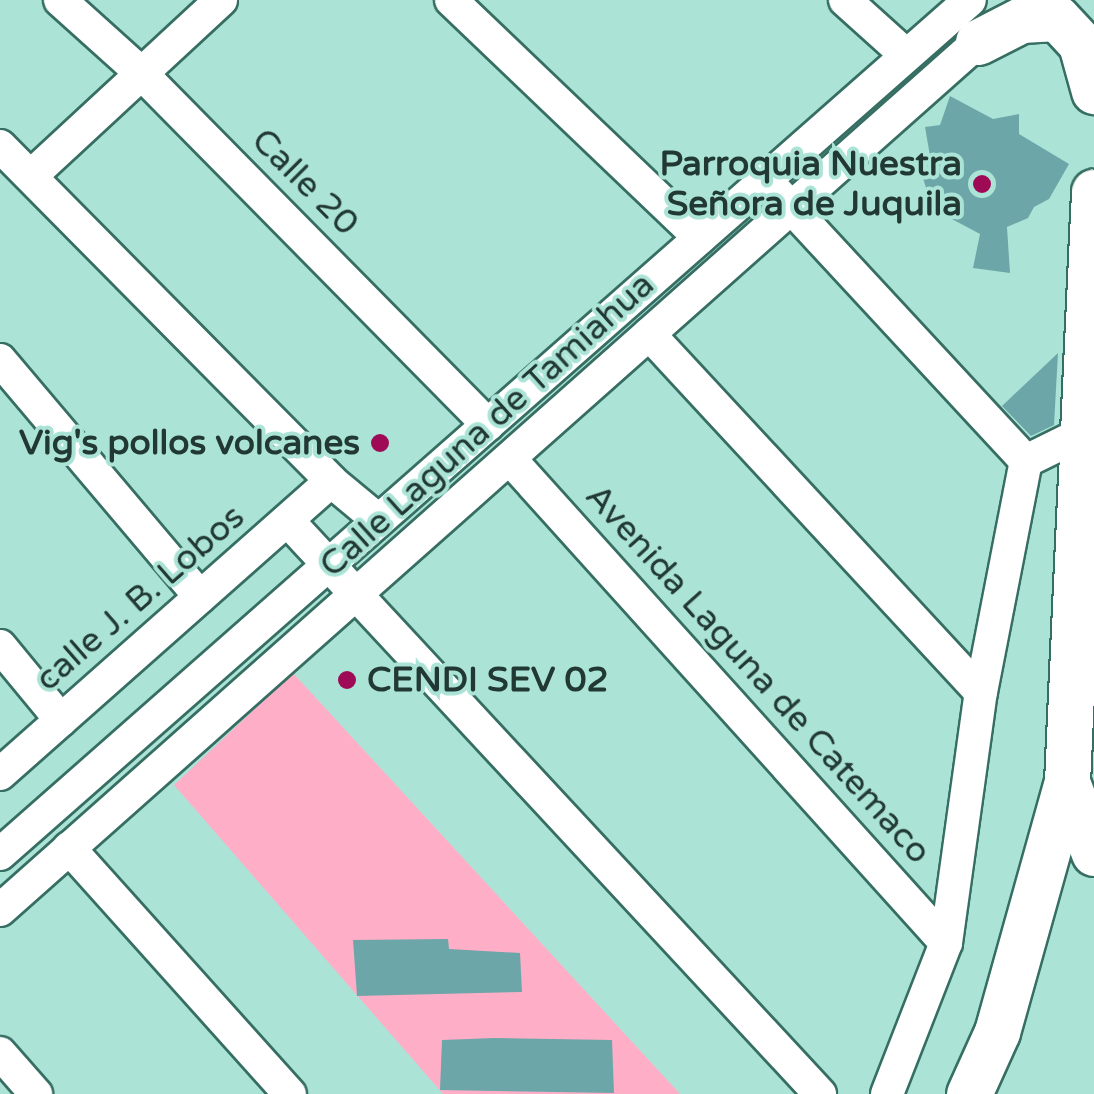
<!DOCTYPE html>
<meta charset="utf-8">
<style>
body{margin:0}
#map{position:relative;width:1094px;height:1094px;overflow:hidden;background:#abe4d7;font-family:"Varela Round",sans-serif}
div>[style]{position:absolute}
.green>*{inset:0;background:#feafc7}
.building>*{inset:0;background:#6ca6a9}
.roads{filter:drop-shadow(2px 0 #376e63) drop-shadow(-2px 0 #376e63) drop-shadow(0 2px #376e63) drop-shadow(0 -2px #376e63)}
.minor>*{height:32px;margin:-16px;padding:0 16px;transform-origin:16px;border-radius:16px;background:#fff}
.secondary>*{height:45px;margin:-22.5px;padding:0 22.5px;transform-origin:22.5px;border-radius:22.5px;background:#fff}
.dots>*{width:28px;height:28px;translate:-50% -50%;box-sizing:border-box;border:5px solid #abe4d7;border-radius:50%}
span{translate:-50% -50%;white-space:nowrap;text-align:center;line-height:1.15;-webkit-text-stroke:8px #abe4d7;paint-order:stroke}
.poi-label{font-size:35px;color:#213833;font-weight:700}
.right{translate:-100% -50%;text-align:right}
.left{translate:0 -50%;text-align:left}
.street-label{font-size:35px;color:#213833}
</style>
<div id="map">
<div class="green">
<i style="clip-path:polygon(293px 673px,680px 1094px,443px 1094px,174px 785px)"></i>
</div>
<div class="building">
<i style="clip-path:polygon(950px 96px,993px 119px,1019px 114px,1019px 134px,1069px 164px,1049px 199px,1034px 207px,1028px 218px,1007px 227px,1010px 273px,973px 268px,980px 234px,933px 209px,918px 163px,930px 156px,925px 127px,940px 125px)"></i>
<i style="clip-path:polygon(1058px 353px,1054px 425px,1031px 436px,1002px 406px)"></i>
<i style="clip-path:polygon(448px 939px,449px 949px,520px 953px,522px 992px,357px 996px,353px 940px)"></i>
<i style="clip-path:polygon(494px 1038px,612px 1040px,614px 1093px,440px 1090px,442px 1040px)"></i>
</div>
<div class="roads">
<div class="minor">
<i style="left:60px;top:0;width:109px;rotate:42deg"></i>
<i style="left:141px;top:73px;width:494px;rotate:45.4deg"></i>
<i style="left:451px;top:0;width:344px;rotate:43.7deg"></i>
<i style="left:845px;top:0;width:82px;rotate:42deg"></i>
<i style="left:0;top:146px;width:471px;rotate:45.3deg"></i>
<i style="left:331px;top:481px;width:61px;rotate:39.7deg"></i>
<i style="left:31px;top:176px;width:259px;rotate:-42.8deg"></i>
<i style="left:774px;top:189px;width:371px;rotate:47.2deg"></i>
<i style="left:649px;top:334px;width:488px;rotate:47.2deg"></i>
<i style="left:0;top:360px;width:310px;rotate:49.8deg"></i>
<i style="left:510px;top:459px;width:651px;rotate:47.99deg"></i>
<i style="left:1026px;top:461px;width:64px;rotate:-26.2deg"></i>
<i style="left:288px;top:521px;width:782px;rotate:47.12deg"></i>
<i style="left:0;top:646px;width:96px;rotate:50.5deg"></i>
<i style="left:0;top:774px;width:442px;rotate:-41.5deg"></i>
<i style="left:69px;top:848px;width:331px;rotate:48.1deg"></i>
<i style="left:0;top:854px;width:1292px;rotate:-41.36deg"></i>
<i style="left:0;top:910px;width:1330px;rotate:-41.59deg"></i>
<i style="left:0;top:1053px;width:55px;rotate:48.7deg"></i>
<i style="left:887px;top:1094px;width:162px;rotate:-68.7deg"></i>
<i style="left:946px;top:943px;width:253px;rotate:-82.1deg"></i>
<i style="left:981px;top:692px;width:235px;rotate:-79deg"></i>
</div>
<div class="secondary">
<i style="left:978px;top:42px;width:48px;rotate:-27.1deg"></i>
<i style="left:1021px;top:20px;width:36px;rotate:-3deg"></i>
<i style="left:1057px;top:18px;width:35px;rotate:47deg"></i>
<i style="left:1081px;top:44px;width:49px;rotate:74.5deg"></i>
<i style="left:1067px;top:782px;width:76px;rotate:69.2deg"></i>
<i style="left:969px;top:1094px;width:68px;rotate:-65.7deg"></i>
<i style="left:997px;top:1032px;width:260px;rotate:-74.4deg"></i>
<i style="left:1067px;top:782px;width:591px;rotate:-87.38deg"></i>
</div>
</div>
<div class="dots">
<i style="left:982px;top:184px;background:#9e0a55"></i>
<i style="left:380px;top:443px;background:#9e0a55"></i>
<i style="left:347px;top:680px;background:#9e0a55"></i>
</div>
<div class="poi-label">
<span class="right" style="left:962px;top:184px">Parroquia Nuestra<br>Señora de Juquila</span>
<span class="right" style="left:360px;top:443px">Vig's pollos volcanes</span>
<span class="left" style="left:367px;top:680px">CENDI SEV 02</span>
</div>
<div class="street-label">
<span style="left:305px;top:182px;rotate:45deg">Calle 20</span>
<span style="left:487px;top:425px;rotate:-42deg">Calle Laguna de Tamiahua</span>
<span style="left:140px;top:598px;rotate:-41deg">calle J. B. Lobos</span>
<span style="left:758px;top:674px;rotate:48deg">Avenida Laguna de Catemaco</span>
</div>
</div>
